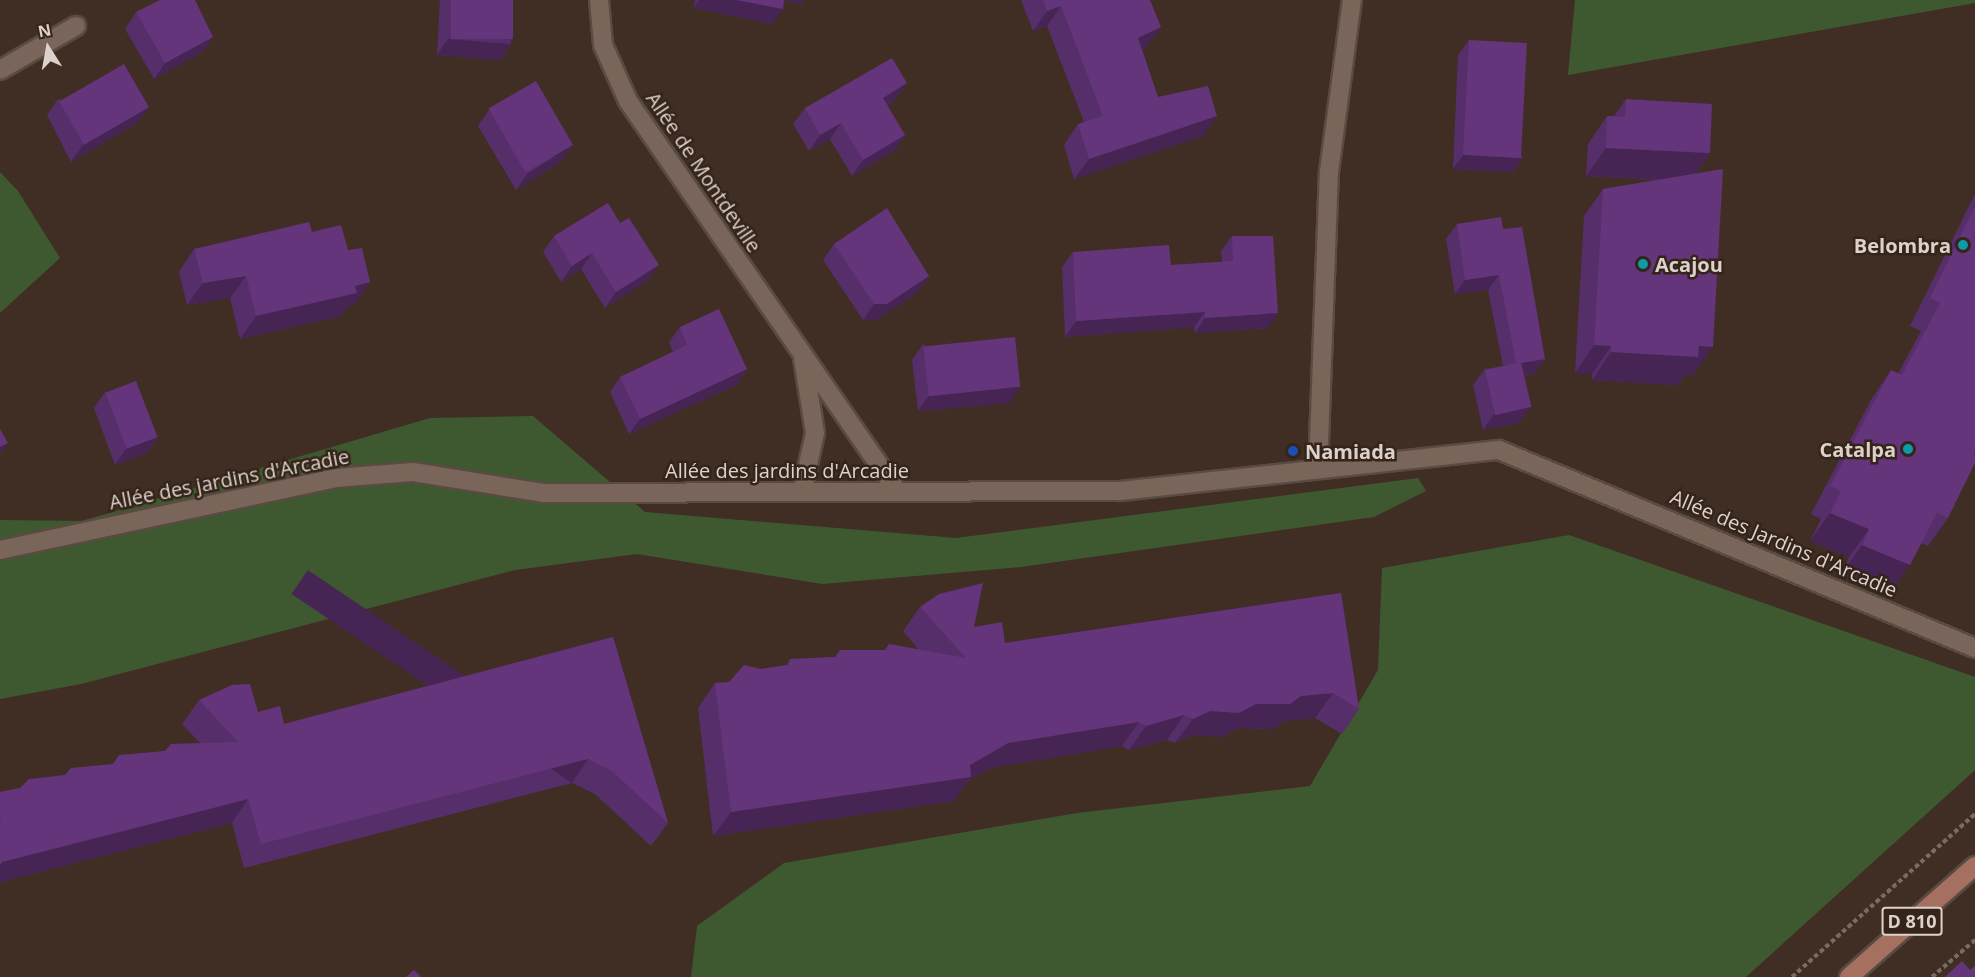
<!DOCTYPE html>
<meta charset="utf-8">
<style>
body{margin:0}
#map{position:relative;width:1975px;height:977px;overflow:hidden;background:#402e24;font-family:"Open Sans",sans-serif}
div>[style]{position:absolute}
.green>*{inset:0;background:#3e592f}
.path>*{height:4px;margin-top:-2px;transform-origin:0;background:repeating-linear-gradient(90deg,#7a6b62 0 4.5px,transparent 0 7.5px)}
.roads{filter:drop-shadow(2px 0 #594b42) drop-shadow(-2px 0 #594b42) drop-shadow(0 2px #594b42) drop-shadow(0 -2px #594b42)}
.street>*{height:18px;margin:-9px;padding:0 9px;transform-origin:9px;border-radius:9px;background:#79655a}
.primary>*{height:18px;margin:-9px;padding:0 9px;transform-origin:9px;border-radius:9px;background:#a5705f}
.wall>*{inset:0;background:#562e69}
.shaded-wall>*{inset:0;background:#462555;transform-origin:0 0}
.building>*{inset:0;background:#64357a;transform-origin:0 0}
.dots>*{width:16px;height:16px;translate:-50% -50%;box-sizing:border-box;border:3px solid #35241a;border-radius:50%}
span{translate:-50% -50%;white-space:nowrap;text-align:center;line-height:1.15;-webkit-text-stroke:5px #35241a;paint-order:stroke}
.shield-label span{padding:2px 4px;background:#35241a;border:2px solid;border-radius:4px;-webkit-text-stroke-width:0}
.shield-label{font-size:18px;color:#ddd2cb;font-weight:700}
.street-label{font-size:20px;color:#ddd2cb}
.poi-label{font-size:20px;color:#ddd2cb;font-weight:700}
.right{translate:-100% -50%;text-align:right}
.left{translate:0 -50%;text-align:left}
.north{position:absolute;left:18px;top:18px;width:60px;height:60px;-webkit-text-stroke:4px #35241a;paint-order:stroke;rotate:349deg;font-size:16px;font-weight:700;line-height:24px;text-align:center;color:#ddd2cb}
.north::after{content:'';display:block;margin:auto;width:21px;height:27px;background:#ddd2cb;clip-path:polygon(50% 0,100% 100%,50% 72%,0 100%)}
</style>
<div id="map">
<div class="green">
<i style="clip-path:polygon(1575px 0,1975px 0,1975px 3px,1568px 75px)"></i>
<i style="clip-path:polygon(0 172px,18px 191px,60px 258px,0 313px)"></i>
<i style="clip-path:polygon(533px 416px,645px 512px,956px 538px,1418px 478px,1426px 491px,1374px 517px,1021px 567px,822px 584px,637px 554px,515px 570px,81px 684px,0 699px,0 520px,82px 521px,430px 418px)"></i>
<i style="clip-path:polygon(1569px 535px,1975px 677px,1975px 770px,1746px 977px,691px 977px,697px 926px,784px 863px,1077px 813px,1310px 786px,1378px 670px,1382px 568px)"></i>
</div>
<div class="path">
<i style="left:1792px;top:977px;width:245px;rotate:-41.7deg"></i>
<i style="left:1932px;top:977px;width:57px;rotate:-40.7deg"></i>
</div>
<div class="roads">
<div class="street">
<i style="left:599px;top:0;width:45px;rotate:84.9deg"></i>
<i style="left:603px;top:45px;width:61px;rotate:65.9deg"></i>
<i style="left:628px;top:101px;width:475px;rotate:55.4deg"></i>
<i style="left:0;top:70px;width:88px;rotate:-30.1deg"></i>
<i style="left:1318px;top:469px;width:297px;rotate:-87.9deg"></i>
<i style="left:1329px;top:172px;width:174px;rotate:-82.4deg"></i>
<i style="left:802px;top:492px;width:60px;rotate:-77.6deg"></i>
<i style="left:815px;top:433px;width:76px;rotate:-99.1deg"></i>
<i style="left:0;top:550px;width:343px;rotate:-12.1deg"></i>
<i style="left:335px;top:478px;width:78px;rotate:-4.4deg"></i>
<i style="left:413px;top:472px;width:133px;rotate:9.1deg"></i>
<i style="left:544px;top:493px;width:576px;rotate:-0.2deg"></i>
<i style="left:1120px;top:491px;width:381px;rotate:-6.2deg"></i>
<i style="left:1499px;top:450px;width:516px;rotate:22.59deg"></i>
</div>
<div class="primary">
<i style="left:1849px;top:977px;width:168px;rotate:-41.4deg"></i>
</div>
</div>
<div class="wall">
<i style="clip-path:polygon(440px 0,513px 0,511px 44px,500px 60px,437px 55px)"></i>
<i style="clip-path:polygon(695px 0,803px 0,801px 4px,784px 0,772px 24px,694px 8px)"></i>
<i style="clip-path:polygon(1021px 0,1150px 0,1146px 48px,1142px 50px,1158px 97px,1203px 136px,1074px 179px,1064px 145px,1078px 124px,1084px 122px,1047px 26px,1033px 31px)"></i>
<i style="clip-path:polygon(136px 12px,213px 37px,201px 53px,154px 79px,125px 29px)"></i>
<i style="clip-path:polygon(1469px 40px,1523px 158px,1513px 172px,1453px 169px,1458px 55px)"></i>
<i style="clip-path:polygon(58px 99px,137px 123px,71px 162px,47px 115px)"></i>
<i style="clip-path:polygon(896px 99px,887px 105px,905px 135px,894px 151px,852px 176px,830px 139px,809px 151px,793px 124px,805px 108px)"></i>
<i style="clip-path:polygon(1626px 99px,1710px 153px,1696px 173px,1693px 375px,1686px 374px,1678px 385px,1592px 380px,1592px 374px,1575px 373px,1584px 216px,1603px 189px,1658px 180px,1586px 176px,1588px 144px,1607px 116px,1614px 116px)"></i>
<i style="clip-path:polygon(489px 110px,562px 161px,516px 190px,478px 126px)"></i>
<i style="clip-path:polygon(1975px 194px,1975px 452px,1948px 518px,1928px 546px,1921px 543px,1890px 593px,1842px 573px,1849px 557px,1810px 541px,1821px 519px,1811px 514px,1872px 398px,1891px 370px,1898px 374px,1921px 331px,1910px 326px)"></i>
<i style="clip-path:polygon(608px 203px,647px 281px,605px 308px,581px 269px,561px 282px,543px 252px,554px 236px)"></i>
<i style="clip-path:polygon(1457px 224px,1503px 229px,1545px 359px,1534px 374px,1524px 376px,1519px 423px,1483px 430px,1473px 385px,1485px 369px,1503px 366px,1488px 290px,1455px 294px,1446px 239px)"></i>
<i style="clip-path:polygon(312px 232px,348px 250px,370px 282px,354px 305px,347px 307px,341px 316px,240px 339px,230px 298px,187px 305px,179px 272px,194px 249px)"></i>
<i style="clip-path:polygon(1232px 236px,1268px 328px,1195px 333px,1194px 327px,1065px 337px,1062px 267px,1073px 252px,1171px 265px,1222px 262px,1221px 251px)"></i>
<i style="clip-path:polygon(834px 244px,929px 276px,918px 292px,876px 320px,863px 320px,823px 260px)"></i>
<i style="clip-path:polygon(680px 327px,747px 369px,736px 385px,629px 434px,610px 392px,620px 377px,673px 352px,669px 342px)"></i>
<i style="clip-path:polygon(923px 344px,1009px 403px,918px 411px,912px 360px)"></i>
<i style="clip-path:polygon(105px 392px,158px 437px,147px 453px,115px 465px,94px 408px)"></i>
<i style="clip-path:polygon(1341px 593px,1359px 709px,1342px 734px,1315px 718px,1284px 721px,1273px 729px,1238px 728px,1222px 737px,1193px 735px,1175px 743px,1167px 740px,1129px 750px,1122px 746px,990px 768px,969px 780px,954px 801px,713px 836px,698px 708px,715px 683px,729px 682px,761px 669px,787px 665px,790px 659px,835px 657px,919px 650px,903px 631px,920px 607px,974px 627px,1005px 643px)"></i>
<i style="clip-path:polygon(613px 637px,668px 823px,651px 846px,595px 794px,572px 783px,244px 868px,232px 823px,0 882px,0 792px,20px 788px,65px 775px,165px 751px,200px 743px,182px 724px,199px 700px,258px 712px,284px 724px)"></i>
</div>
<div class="shaded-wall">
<i style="clip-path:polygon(699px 0,737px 0,783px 9px,772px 24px,694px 8px)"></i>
<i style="clip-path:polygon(784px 0,803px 0,801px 4px)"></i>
<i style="clip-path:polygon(1061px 6px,1047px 26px,1033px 31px,1047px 11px)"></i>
<i style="clip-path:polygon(1161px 27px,1146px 48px,1123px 59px,1138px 38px)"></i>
<i style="clip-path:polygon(213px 37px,201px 53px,154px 79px,165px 63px)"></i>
<i style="clip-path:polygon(448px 39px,511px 44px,500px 60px,437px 55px)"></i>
<i style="clip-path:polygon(907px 83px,896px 99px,872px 114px,883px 98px)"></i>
<i style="clip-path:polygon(149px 107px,137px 123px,71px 162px,83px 145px)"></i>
<i style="clip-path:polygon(1217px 116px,1203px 136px,1074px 179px,1089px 159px)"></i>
<i style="clip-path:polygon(841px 123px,830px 139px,809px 151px,820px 135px)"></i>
<i style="clip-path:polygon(905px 135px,894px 151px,852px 176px,863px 160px)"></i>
<i style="clip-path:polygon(573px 145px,562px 161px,516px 190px,527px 174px)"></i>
<i style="clip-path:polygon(1606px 148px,1710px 153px,1690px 181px,1586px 176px)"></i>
<i style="clip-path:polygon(1463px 155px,1523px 158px,1513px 172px,1453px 169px)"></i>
<i style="clip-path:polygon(592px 253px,581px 269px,561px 282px,572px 266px)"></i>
<i style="clip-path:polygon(659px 265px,647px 281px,605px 308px,616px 292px)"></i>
<i style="clip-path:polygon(1499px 275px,1488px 290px,1455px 294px,1465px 280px)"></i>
<i style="clip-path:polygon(246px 276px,230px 298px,187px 305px,203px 283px)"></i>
<i style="clip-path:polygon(929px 276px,918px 292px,876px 320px,863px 320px,874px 304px)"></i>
<i style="clip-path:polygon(370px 282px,354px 305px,347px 307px,341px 316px,240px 339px,256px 316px,355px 286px)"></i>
<i style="clip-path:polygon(1205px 312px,1194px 327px,1065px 337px,1076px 321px)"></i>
<i style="clip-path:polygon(1278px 313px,1268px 328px,1195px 333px,1205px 318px)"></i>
<i style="clip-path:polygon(1594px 345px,1611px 346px,1592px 374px,1575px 373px)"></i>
<i style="clip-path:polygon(1699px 346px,1713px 347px,1693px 375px,1686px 374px,1678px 385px,1592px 380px,1611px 352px)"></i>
<i style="clip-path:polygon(1545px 359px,1534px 374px,1506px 379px,1516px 364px)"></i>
<i style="clip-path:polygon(747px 369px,736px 385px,629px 434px,640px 419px)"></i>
<i style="clip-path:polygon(1020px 387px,1009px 403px,918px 411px,929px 395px)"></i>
<i style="clip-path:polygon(1531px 407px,1519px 423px,1483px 430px,1494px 414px)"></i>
<i style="clip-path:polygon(158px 437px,147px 453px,115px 465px,126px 449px)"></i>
<i style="clip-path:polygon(8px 443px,0 454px,0 447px)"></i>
<i style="clip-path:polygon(1830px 513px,1869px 529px,1849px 557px,1810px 541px)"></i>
<i style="clip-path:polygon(1862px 545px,1910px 565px,1890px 593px,1842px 573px)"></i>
<i style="clip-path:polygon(1333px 693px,1315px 718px,1284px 721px,1273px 729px,1238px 728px,1222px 737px,1193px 735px,1175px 743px,1193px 719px,1210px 711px,1301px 696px)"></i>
<i style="clip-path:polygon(1184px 715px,1167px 740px,1129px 750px,1146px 726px)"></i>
<i style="clip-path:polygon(1139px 722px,1122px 746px,990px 768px,969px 780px,954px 801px,713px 836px,731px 812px,970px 765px,1008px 743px)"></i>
<i style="left:588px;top:759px;width:29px;height:338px;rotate:124deg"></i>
<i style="clip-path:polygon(248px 799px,232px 823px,0 882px,0 865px,2px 862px)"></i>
</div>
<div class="building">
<i style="clip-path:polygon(160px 0,195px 0,213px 37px,165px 63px,136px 12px)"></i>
<i style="left:451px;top:0;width:62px;height:39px"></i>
<i style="clip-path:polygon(737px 0,784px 0,783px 9px)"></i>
<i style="clip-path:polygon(1043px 0,1150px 0,1161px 27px,1138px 38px,1158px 97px,1208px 86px,1217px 116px,1089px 159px,1078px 124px,1103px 116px,1061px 6px,1047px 11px)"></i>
<i style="left:1469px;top:40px;width:58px;height:115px;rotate:3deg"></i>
<i style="clip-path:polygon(892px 58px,907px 83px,883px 98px,905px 135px,863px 160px,841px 123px,820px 135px,805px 108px)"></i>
<i style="left:124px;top:64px;width:50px;height:75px;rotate:60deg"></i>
<i style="left:536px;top:81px;width:74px;height:55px;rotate:60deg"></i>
<i style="clip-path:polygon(1626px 99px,1712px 104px,1710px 153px,1606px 148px,1607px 116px,1625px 117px)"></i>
<i style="clip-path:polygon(1723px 169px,1713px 347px,1699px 346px,1698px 357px,1611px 352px,1611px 346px,1594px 345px,1603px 189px)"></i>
<i style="clip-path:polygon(608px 203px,620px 223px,629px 218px,659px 265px,616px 292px,592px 253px,572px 266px,554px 236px)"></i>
<i style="clip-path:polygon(1975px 206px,1975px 452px,1974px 454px,1975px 455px,1975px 463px,1948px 518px,1937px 513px,1910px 565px,1862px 545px,1869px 529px,1830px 513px,1841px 491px,1830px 486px,1891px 370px,1902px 375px,1940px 303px,1930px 298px)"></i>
<i style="clip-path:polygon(887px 208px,929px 276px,887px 304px,874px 304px,834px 244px)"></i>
<i style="clip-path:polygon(1501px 217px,1503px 229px,1522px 227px,1545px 359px,1521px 363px,1521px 362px,1516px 363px,1499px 275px,1465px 280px,1457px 224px)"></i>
<i style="clip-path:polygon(309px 222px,312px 232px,341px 225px,348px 250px,362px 248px,370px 282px,355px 286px,357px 293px,256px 316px,246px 276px,203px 283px,194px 249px)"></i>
<i style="clip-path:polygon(1232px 236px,1273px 236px,1278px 313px,1205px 318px,1205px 312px,1076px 321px,1073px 252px,1169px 245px,1171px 265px,1233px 261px)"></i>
<i style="clip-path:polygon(719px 309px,747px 369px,640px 419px,620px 377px,687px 345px,680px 327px)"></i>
<i style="left:1015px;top:337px;width:50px;height:92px;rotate:84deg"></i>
<i style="left:1521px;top:362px;width:46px;height:37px;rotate:77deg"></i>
<i style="left:136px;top:381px;width:60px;height:33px;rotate:69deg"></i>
<i style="clip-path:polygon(0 429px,8px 443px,0 447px)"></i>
<i style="clip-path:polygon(983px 583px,974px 627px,1002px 622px,1005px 643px,1341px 593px,1359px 709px,1333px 693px,1301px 696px,1290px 704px,1256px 704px,1239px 713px,1210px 711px,1193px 719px,1184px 715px,1146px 726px,1139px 722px,1008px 743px,970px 765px,971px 777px,731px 812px,715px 683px,729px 682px,744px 665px,761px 669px,788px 665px,790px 659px,835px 657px,840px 650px,885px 650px,889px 644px,966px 658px,920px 607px,939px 594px)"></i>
<i style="clip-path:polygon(613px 637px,668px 823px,612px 771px,588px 759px,261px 844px,248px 799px,2px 862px,0 865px,0 822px,1px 822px,0 817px,0 792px,20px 788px,29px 779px,65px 775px,71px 768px,113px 764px,119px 755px,165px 751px,171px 744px,238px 742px,199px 700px,232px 685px,250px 684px,258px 712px,280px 706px,284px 724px)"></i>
<i style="clip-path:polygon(1962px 961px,1970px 970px,1975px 966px,1975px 977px,1945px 977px)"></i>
<i style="clip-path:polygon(414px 970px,421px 977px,406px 977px)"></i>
</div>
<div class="dots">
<i style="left:1963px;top:245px;background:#0f9aa8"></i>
<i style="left:1643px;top:264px;background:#0f9aa8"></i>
<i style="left:1908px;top:449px;background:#0f9aa8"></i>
<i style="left:1293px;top:451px;background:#1a4fb4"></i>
</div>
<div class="shield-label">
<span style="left:1912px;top:921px">D 810</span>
</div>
<div class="street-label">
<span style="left:704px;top:172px;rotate:56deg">Allée de Montdeville</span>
<span style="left:787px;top:470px">Allée des jardins d'Arcadie</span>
<span style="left:229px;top:479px;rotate:-11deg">Allée des jardins d'Arcadie</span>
<span style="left:1784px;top:543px;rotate:23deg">Allée des Jardins d'Arcadie</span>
</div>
<div class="poi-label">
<span class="right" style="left:1951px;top:245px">Belombra</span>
<span class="left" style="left:1655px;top:264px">Acajou</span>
<span class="right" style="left:1896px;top:449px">Catalpa</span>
<span class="left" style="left:1305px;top:451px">Namiada</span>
</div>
<div class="north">N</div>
</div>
